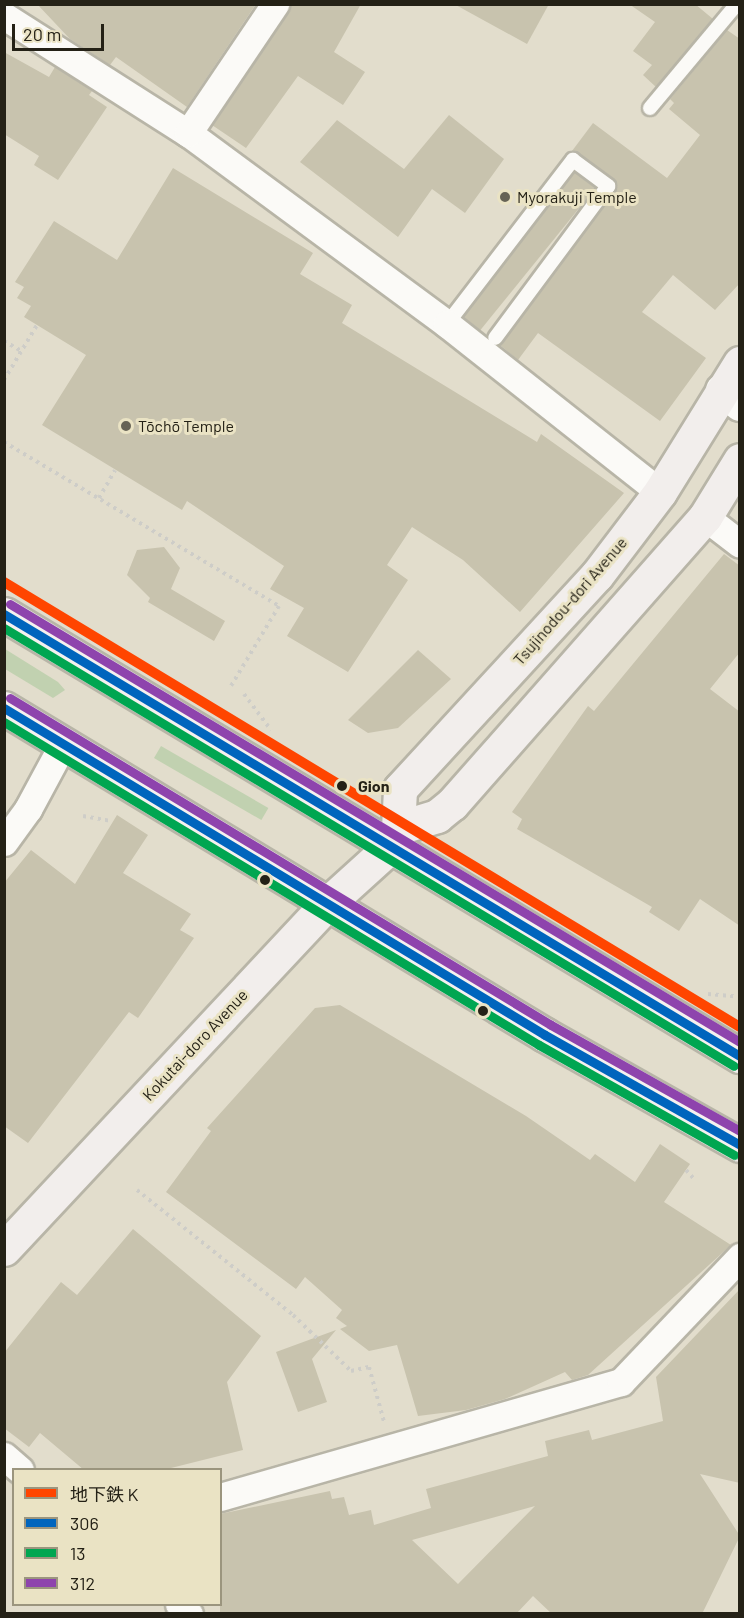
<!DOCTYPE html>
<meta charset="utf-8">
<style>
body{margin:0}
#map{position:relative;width:744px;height:1618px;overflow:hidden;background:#e2ddcc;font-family:Barlow,"Noto Sans JP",sans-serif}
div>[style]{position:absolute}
.green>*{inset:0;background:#c1d1b0;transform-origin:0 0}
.building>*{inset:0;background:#c8c3ae;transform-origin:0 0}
.path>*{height:4px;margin-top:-2px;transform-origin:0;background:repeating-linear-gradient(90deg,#cecdc8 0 3px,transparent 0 7.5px)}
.roads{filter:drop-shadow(2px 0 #b8b5a7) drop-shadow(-2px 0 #b8b5a7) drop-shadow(0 2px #b8b5a7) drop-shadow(0 -2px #b8b5a7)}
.service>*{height:14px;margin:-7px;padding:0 7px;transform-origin:7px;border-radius:7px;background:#fbfaf7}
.minor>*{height:27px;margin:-13.5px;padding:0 13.5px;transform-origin:13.5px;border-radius:13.5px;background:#fbfaf7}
.tertiary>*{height:33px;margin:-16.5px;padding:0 16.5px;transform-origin:16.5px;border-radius:16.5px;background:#fbfaf7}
.primary>*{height:33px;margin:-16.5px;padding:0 16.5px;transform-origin:16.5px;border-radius:16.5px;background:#f5f1ef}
.trunk>*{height:33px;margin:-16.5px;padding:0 16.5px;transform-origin:16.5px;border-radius:16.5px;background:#f2eeec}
.bus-1>*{height:9px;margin:-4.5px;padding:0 4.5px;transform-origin:4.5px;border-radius:4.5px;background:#0065bd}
.bus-2>*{height:9px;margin:-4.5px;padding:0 4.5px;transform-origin:4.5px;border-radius:4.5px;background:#00a651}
.bus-3>*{height:9px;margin:-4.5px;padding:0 4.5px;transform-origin:4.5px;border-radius:4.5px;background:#8e44ad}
.metro-1>*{height:10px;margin:-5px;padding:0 5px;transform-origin:5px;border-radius:5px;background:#ff4500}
.dots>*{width:16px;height:16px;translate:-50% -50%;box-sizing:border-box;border:3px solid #eae3c4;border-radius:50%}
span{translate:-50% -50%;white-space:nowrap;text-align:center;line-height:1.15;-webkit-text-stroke:6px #eae3c4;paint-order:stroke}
.poi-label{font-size:16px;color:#242116}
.left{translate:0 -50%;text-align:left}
.street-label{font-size:16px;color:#242116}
.stop-label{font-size:16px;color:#242116;font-weight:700}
.frame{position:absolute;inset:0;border:6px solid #242116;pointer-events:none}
.legend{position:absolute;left:12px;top:1468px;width:210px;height:138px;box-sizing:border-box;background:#eae3c4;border:2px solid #9b957e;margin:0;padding:8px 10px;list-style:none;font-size:18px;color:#242116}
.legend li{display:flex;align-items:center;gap:12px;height:30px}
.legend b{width:30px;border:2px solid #9b957e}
.scale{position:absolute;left:12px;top:24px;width:92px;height:27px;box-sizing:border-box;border:3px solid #242116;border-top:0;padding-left:8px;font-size:18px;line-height:21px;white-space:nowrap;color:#242116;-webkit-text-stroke:4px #eae3c4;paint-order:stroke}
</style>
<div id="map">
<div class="green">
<i style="clip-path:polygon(5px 649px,58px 682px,65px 690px,53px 698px,5px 669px)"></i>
<i style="left:161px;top:746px;width:124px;height:14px;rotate:30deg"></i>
</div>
<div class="building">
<i style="clip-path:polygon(37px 4px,256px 4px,187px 107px,116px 57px,110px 65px,70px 39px)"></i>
<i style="clip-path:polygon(292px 4px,361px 4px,334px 52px,365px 72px,343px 105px,298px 76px,246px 148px,212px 125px)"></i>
<i style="clip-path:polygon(454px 4px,549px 4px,527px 44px)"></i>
<i style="clip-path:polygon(629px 4px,695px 4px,713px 19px,656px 87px,643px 75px,652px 65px,633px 51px,655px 22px)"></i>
<i style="clip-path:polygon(727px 30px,740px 39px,740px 283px,715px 310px,673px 275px,642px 312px,706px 358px,660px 421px,538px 333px,518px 360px,500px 345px,617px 188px,613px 179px,572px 151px,593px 123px,667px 178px,700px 135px,669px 109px,674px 103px,670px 99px)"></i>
<i style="clip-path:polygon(4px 52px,49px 77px,55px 67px,92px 91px,89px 95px,107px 107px,58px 180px,34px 165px,39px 156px,4px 134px)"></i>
<i style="clip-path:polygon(449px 115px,504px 159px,465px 213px,432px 189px,398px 237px,300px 162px,337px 120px,404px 169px)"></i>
<i style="clip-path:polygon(173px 168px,313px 253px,300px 274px,352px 305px,342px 323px,537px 442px,541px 434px,624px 493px,520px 612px,463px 560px,412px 527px,387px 565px,408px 580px,348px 672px,287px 636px,304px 608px,270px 589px,284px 566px,187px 501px,182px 510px,42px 425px,86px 355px,24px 317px,31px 306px,17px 298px,24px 287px,15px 282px,54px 221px,117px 260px)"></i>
<i style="left:575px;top:172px;width:26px;height:183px;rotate:39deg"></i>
<i style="clip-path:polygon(164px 547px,180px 568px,171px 589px,225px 621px,214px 641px,148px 602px,150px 598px,127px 575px,137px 550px)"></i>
<i style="clip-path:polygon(724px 554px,740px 566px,740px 652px,710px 689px,740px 712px,740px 926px,700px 899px,679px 931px,649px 912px,652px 907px,517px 829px,522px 819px,512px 812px,588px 706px,594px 711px)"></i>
<i style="clip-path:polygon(418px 650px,451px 679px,398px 728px,368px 733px,348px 720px)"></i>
<i style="clip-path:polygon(117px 815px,148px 835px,123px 873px,191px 914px,180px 930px,194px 938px,138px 1018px,129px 1012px,28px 1143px,4px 1126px,4px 883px,31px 850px,75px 884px)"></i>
<i style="clip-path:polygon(340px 1005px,526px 1116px,590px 1160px,595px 1154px,635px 1182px,660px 1144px,690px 1164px,664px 1202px,731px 1245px,588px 1375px,572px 1380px,565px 1372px,505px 1399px,466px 1410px,418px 1416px,397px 1345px,369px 1351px,340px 1329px,347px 1326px,336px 1318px,342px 1310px,305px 1277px,296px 1289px,166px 1192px,211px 1131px,207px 1128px,315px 1008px)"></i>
<i style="clip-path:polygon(133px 1229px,261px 1336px,227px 1382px,243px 1450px,163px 1470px,84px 1470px,40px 1433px,29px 1447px,4px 1428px,4px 1353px,61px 1282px,77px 1295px)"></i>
<i style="clip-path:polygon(evenodd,740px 1289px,740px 1483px,700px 1474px,740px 1536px,702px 1614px,552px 1614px,533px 1596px,516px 1614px,220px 1614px,220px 1514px,330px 1491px,332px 1499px,344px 1497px,349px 1515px,371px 1510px,374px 1525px,431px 1508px,426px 1489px,548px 1456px,545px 1441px,589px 1430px,592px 1440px,663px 1421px,656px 1377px,740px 1289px,535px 1506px,458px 1584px,412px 1540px,535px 1506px)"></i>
<i style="clip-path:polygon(336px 1330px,312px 1359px,327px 1402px,298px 1412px,276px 1352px)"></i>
</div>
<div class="path">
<i style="left:4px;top:341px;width:20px;rotate:30deg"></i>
<i style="left:4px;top:380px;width:64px;rotate:-59deg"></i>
<i style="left:4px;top:442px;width:320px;rotate:30.8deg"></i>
<i style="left:279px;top:606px;width:93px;rotate:121deg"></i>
<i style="left:99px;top:498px;width:32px;rotate:-60deg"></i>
<i style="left:244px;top:694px;width:45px;rotate:53.1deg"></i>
<i style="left:83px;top:816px;width:28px;rotate:10deg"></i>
<i style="left:708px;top:994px;width:32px;rotate:5deg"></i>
<i style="left:686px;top:1170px;width:15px;rotate:48deg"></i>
<i style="left:137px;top:1190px;width:200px;rotate:38.7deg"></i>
<i style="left:293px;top:1315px;width:81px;rotate:44deg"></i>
<i style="left:351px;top:1371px;width:18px;rotate:-13deg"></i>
<i style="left:369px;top:1367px;width:57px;rotate:74.7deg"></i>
</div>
<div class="roads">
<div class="service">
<i style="left:650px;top:108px;width:136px;rotate:-50.1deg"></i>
<i style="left:447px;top:324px;width:207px;rotate:-52.5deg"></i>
<i style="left:573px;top:160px;width:44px;rotate:36.6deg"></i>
<i style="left:608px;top:186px;width:189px;rotate:126.6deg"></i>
</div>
<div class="minor">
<i style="left:4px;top:16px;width:218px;rotate:32.5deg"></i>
<i style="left:188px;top:133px;width:322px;rotate:36.4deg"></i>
<i style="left:447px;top:324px;width:271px;rotate:38.3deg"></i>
<i style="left:188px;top:133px;width:156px;rotate:-56deg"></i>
<i style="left:705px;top:517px;width:44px;rotate:37.6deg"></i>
<i style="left:4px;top:842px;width:41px;rotate:-54deg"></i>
<i style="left:28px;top:809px;width:74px;rotate:-61.7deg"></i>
<i style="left:4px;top:1456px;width:21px;rotate:41deg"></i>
<i style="left:220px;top:1497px;width:417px;rotate:-16deg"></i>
<i style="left:621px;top:1382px;width:173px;rotate:-46.4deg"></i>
<i style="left:179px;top:1604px;width:14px;rotate:45deg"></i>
</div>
<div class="tertiary">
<i style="left:722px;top:390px;width:23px;rotate:38deg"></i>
</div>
<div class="primary">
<i style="left:4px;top:614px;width:859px;rotate:30.99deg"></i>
<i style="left:4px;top:708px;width:632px;rotate:31.15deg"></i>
<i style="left:545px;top:1035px;width:224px;rotate:29.4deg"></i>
</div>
<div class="trunk">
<i style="left:398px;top:828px;width:41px;rotate:-17.1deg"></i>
<i style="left:437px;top:816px;width:19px;rotate:-39deg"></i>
<i style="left:452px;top:804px;width:383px;rotate:-48.6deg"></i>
<i style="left:705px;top:517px;width:67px;rotate:-58.4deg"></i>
<i style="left:4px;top:1249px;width:473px;rotate:-46.9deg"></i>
<i style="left:327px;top:904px;width:86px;rotate:-42.2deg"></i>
<i style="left:391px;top:846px;width:19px;rotate:-69deg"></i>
<i style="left:398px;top:828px;width:39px;rotate:-87deg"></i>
<i style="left:400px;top:789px;width:291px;rotate:-47.4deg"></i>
<i style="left:597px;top:575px;width:104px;rotate:-52.8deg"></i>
<i style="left:660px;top:492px;width:152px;rotate:-58.2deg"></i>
</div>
</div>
<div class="bus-1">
<i style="left:4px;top:614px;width:859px;rotate:30.99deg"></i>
<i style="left:4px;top:708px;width:632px;rotate:31.15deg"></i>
<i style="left:545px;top:1035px;width:224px;rotate:29.4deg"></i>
</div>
<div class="bus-2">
<i style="left:4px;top:628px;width:851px;rotate:30.96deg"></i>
<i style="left:4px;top:722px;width:625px;rotate:31.12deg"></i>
<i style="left:539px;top:1045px;width:224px;rotate:29.4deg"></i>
</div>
<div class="bus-3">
<i style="left:10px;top:604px;width:851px;rotate:30.96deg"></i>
<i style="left:10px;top:698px;width:632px;rotate:31.15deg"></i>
<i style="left:551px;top:1025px;width:217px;rotate:29.3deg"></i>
</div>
<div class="metro-1">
<i style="left:4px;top:582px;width:860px;rotate:31.16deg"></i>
</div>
<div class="dots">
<i style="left:505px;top:197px;background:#666356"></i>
<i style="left:126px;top:426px;background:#666356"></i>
<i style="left:342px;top:786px;background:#242116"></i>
<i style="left:265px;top:880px;background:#242116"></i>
<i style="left:483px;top:1011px;background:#242116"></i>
</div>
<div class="poi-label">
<span class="left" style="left:517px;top:197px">Myorakuji Temple</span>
<span class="left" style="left:138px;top:426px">Tōchō Temple</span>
</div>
<div class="street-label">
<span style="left:570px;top:601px;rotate:-49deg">Tsujinodou-dori Avenue</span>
<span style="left:195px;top:1045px;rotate:-47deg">Kokutai-doro Avenue</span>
</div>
<div class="stop-label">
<span class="left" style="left:358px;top:786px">Gion</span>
</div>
<div class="frame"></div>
<ul class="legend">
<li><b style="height:8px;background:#ff4500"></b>地下鉄 K</li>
<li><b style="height:8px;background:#0065bd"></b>306</li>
<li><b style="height:8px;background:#00a651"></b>13</li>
<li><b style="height:8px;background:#8e44ad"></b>312</li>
</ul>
<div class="scale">20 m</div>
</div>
